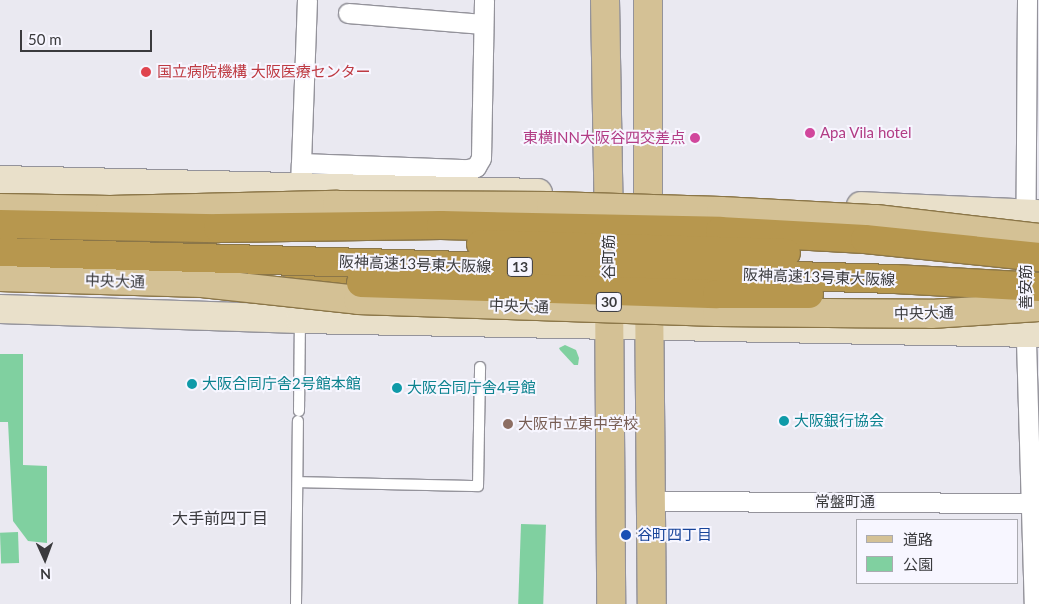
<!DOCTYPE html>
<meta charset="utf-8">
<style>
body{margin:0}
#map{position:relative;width:1039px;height:604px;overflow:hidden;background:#eae9f1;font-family:Lato,"Noto Sans JP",sans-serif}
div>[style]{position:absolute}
.green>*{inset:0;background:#80d0a0;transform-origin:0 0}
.roads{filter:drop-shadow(1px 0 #94939b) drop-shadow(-1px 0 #94939b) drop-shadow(0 1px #94939b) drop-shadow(0 -1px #94939b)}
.lane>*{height:10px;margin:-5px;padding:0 5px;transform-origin:5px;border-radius:5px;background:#fff}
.street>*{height:19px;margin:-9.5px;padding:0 9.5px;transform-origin:9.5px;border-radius:9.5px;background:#fff}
.secondary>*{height:28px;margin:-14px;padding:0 14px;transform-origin:14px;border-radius:14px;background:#e9e0ca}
.primary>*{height:28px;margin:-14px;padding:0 14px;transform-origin:14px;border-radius:14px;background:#d4c195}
.highway>*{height:28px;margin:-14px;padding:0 14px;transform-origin:14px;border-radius:14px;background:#b7974e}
.bridges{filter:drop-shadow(1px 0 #8b7648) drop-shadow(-1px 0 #8b7648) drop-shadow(0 1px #8b7648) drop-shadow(0 -1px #8b7648)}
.primary-bridge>*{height:28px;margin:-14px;padding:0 14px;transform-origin:14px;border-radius:14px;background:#d4c195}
.highway-bridge>*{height:28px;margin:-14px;padding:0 14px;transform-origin:14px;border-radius:14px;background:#b7974e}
.dots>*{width:14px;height:14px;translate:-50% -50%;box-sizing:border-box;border:2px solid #f7f6ff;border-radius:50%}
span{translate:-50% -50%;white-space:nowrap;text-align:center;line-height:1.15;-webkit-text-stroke:4px #f7f6ff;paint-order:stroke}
.shield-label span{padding:1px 4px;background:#f7f6ff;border:1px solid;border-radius:4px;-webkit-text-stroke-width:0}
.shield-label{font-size:14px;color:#3a3a3d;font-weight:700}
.health-label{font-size:15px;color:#be3a42}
.left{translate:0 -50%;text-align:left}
.hotel-label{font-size:15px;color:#b23c85}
.right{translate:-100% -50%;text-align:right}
.street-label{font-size:15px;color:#3a3a3d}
.culture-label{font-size:15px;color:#0d838f}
.education-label{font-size:15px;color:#785e54}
.transit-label{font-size:15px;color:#164399}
.neighbourhood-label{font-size:16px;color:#3a3a3d}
.legend{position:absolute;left:856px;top:519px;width:162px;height:65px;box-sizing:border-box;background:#f7f6ff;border:1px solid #ababb1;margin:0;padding:6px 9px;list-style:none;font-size:15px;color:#3a3a3d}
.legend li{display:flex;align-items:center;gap:10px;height:25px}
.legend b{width:25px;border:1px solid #ababb1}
.north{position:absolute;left:20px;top:534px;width:50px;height:50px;-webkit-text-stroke:4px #f7f6ff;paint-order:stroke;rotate:178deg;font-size:14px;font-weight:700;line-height:20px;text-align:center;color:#3a3a3d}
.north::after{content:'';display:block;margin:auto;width:18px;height:22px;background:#3a3a3d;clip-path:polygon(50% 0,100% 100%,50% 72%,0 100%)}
.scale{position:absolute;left:20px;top:30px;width:132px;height:22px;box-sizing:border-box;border:2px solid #3a3a3d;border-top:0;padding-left:6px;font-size:15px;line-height:18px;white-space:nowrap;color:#3a3a3d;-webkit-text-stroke:4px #f7f6ff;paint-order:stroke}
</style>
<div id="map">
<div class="green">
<i style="clip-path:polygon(565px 345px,576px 350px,579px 358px,578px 365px,574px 365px,560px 350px,559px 348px)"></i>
<i style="clip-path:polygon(0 354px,23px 354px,23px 465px,47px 466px,47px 543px,28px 541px,13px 521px,8px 422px,0 422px)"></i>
<i style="left:521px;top:524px;width:25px;height:80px;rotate:2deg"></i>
<i style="left:18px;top:532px;width:31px;height:18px;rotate:88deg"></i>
</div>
<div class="roads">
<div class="lane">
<i style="left:1025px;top:271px;width:14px"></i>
<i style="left:299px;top:411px;width:91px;rotate:-89.4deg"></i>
<i style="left:298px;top:482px;width:180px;rotate:1.3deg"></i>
<i style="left:478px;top:486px;width:119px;rotate:-89deg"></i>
<i style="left:296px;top:604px;width:183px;rotate:-89.4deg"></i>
</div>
<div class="street">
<i style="left:1027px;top:0;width:307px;rotate:90.4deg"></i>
<i style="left:1025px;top:307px;width:297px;rotate:88.3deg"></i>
<i style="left:348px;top:13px;width:135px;rotate:4.7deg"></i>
<i style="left:301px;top:163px;width:163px;rotate:-87.9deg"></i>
<i style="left:300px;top:187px;width:24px;rotate:-88deg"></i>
<i style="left:301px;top:163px;width:167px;rotate:2.1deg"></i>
<i style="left:468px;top:169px;width:8px;rotate:-14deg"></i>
<i style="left:476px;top:167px;width:10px;rotate:-61deg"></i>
<i style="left:481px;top:158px;width:158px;rotate:-88.9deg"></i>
<i style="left:651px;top:501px;width:388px;rotate:0.3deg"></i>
</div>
<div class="secondary">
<i style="left:0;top:180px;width:538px;rotate:1.38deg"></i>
<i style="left:861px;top:206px;width:178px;rotate:2.6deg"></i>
<i style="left:0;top:309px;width:300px;rotate:1.9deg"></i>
<i style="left:300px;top:319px;width:739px;rotate:1.09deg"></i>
</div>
<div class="primary">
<i style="left:605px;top:0;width:230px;rotate:89deg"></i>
<i style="left:648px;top:0;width:233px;rotate:90deg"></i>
<i style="left:609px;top:286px;width:318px;rotate:89.6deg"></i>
<i style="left:649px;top:286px;width:318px;rotate:89.5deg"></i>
</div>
<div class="highway">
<i style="left:297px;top:283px;width:64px"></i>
</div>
</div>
<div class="bridges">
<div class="primary-bridge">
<i style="left:0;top:208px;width:110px;rotate:1deg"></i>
<i style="left:110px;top:210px;width:227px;rotate:-1.3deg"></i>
<i style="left:337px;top:205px;width:214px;rotate:0.3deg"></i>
<i style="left:551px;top:206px;width:170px;rotate:1.7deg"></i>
<i style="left:721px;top:211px;width:155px;rotate:3deg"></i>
<i style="left:876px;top:219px;width:164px;rotate:6.6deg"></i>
<i style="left:0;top:277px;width:202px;rotate:1.7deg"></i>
<i style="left:202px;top:283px;width:157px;rotate:6.2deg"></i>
<i style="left:358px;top:300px;width:359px;rotate:1.9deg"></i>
<i style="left:717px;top:312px;width:214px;rotate:0.5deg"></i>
<i style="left:931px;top:314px;width:108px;rotate:-3.7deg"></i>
</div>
<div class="highway-bridge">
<i style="left:0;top:224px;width:218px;rotate:1.1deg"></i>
<i style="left:218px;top:228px;width:223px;rotate:-0.8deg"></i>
<i style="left:441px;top:225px;width:279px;rotate:1.2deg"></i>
<i style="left:720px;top:231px;width:145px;rotate:3.2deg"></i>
<i style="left:865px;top:239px;width:175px;rotate:5.9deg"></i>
<i style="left:481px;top:244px;width:305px;rotate:1.7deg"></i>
<i style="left:0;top:252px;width:895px;rotate:1.73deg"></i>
<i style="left:895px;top:279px;width:144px;rotate:3.2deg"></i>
<i style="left:361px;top:283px;width:356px;rotate:1.8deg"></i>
<i style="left:717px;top:294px;width:92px"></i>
</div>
</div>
<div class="dots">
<i style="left:146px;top:72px;background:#e0444e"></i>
<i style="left:810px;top:133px;background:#d1479c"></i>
<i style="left:695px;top:138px;background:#d1479c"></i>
<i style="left:192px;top:384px;background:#0f9aa8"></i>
<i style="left:397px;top:388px;background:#0f9aa8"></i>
<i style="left:784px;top:421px;background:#0f9aa8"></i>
<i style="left:508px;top:424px;background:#8d6e63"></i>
<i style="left:626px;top:535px;background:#1a4fb4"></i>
</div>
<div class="shield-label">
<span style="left:520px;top:267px">13</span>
<span style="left:609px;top:302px">30</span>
</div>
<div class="health-label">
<span class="left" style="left:157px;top:72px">国立病院機構 大阪医療センター</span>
</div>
<div class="hotel-label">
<span class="left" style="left:820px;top:133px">Apa Vila hotel</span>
<span class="right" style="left:685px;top:138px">東横INN大阪谷四交差点</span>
</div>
<div class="street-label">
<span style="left:609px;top:257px;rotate:-90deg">谷町筋</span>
<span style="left:415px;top:264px;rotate:2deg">阪神高速13号東大阪線</span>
<span style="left:819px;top:277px;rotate:2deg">阪神高速13号東大阪線</span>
<span style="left:115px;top:281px;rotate:2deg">中央大通</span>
<span style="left:1026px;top:287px;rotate:-90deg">善安筋</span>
<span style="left:519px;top:306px;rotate:2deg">中央大通</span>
<span style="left:924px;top:313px;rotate:-1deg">中央大通</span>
<span style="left:845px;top:502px">常盤町通</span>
</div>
<div class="culture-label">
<span class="left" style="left:202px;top:384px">大阪合同庁舎2号館本館</span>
<span class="left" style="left:407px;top:388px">大阪合同庁舎4号館</span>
<span class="left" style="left:794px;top:421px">大阪銀行協会</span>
</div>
<div class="education-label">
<span class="left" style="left:518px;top:424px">大阪市立東中学校</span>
</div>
<div class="transit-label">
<span class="left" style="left:637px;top:535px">谷町四丁目</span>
</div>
<div class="neighbourhood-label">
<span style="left:220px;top:518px">大手前四丁目</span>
</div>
<ul class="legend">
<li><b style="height:6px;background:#d4c195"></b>道路</li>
<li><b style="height:14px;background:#80d0a0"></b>公園</li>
</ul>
<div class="north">N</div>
<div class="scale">50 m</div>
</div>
